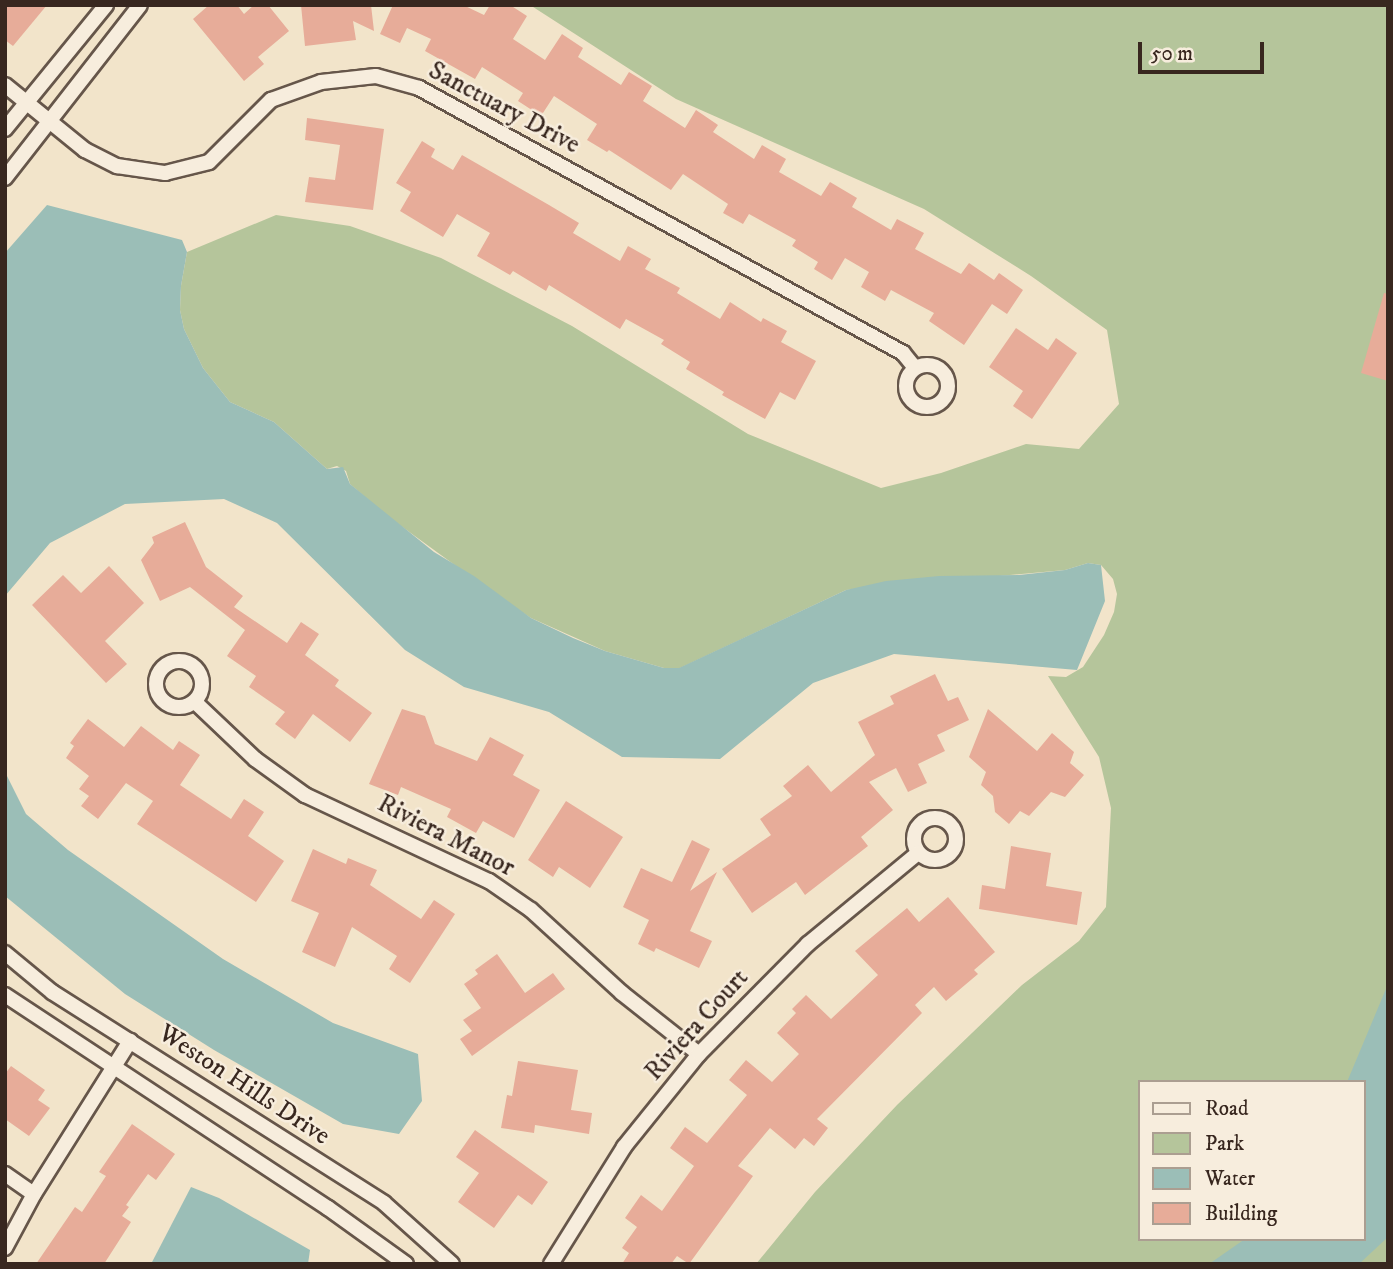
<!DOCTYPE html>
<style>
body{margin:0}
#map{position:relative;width:1393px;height:1269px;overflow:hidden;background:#f2e4ca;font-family:"IM FELL DW Pica",serif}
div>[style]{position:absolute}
.green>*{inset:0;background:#b5c59b}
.water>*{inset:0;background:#9bbeb7}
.building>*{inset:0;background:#e7ac99}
.roads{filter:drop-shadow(2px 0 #66564a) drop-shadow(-2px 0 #66564a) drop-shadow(0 2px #66564a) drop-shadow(0 -2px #66564a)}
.street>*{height:14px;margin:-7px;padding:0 7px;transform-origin:7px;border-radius:7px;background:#f7eddd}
.street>.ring{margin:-7px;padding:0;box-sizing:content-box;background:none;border:14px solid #f7eddd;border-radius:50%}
span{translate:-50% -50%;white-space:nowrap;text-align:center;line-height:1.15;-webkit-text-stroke:5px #f7eddd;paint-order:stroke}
.street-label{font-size:26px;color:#38271f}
.frame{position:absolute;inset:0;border:7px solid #38271f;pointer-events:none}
.legend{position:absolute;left:1138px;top:1080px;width:228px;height:161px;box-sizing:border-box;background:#f7eddd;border:2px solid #ab9e91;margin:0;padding:9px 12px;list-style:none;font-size:21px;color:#38271f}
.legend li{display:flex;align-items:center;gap:14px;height:35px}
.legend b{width:35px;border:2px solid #ab9e91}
.scale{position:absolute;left:1138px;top:42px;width:126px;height:32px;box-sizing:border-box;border:4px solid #38271f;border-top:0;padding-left:9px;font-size:21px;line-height:24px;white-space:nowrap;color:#38271f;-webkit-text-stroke:5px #f7eddd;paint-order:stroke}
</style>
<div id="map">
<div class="green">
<i style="clip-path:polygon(evenodd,530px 5px,1388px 5px,1388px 1264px,756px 1264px,815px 1192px,897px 1105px,1022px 985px,1079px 941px,1106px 907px,1111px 808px,1099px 757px,1048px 676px,1066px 677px,1083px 667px,1104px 635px,1114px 612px,1117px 594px,1113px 579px,1101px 565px,1088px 563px,1065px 570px,846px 590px,680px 668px,664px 668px,605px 651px,531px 618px,500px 598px,386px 515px,350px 484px,346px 471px,337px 466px,327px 469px,274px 422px,230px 402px,203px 368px,184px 329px,180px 310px,181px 286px,187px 252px,276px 215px,350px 226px,441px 258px,572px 326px,748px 434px,881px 488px,941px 473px,1026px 444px,1079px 449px,1119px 404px,1107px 330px,1031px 276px,924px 209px,676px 99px,530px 5px,1139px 1082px,1363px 1082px,1363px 1239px,1139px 1239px,1139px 1082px)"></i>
</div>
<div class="water">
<i style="clip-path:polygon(47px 205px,182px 240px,187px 252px,181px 286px,180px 310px,184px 329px,203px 368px,230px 402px,274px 422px,327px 469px,343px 467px,350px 484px,434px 552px,474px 576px,531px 618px,573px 638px,605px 651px,664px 668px,679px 668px,846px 590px,886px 581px,939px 576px,1019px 575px,1065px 570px,1088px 563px,1101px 565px,1105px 601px,1077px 670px,894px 654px,813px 683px,720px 759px,622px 757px,549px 712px,464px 687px,405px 650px,277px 523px,224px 499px,125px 504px,50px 543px,5px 596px,5px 253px)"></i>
<i style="clip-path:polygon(5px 772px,26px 814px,68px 850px,223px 959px,333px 1023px,418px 1054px,422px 1101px,399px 1134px,343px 1124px,214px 1050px,125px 994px,5px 896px)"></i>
<i style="clip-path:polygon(1388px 984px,1388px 1237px,1359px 1264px,1209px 1264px,1245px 1239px,1363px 1239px,1363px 1082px,1347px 1082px)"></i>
<i style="clip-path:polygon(191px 1187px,219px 1198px,310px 1250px,308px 1264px,151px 1264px)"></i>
</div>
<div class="building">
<i style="clip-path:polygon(5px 5px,47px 5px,13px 46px,5px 40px)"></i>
<i style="clip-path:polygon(209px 5px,237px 5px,244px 14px,254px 5px,268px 5px,289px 31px,258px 57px,264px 64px,244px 81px,193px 19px)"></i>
<i style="clip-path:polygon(301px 5px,371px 5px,374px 31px,353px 21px,356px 40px,305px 46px)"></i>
<i style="clip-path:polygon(393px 5px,463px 5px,484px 15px,490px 5px,510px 5px,527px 16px,513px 39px,545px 60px,562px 34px,583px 48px,578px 57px,621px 85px,629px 72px,652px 86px,643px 101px,685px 128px,696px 110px,718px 125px,713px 132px,754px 159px,762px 145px,786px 159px,779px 172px,821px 196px,830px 182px,857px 198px,852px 207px,891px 230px,897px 219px,924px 233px,915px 249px,961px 274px,969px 263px,994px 280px,999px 273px,1023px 290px,1007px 314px,992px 304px,964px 345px,929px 321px,934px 313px,891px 290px,885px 301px,861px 287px,869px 272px,845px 258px,832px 280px,814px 269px,818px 262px,792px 246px,796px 240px,749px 214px,743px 224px,723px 213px,728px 204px,683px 174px,671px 190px,609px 150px,607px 152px,587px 140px,597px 124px,554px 96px,541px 116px,518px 101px,523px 93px,482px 67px,475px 79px,425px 51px,431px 39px,407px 28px,400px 43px,380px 34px)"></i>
<i style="clip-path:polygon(307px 118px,384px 129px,373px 210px,305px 202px,309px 177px,335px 180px,340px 145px,305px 140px)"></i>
<i style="clip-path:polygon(422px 141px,435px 149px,431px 157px,453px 170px,462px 155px,549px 205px,579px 223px,573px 233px,620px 261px,628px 246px,651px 259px,645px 269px,680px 288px,677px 293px,720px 319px,730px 302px,761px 322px,763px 318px,787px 331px,781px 342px,816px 361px,795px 400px,780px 392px,765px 419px,722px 395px,724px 392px,686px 369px,690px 362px,661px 344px,664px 340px,626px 319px,620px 329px,549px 285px,546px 291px,513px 271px,510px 275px,477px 256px,490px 233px,457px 214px,443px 237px,400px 211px,411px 192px,396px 183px)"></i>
<i style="clip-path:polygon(1384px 293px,1388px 294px,1388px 381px,1361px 373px)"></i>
<i style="clip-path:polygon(1016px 328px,1048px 350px,1056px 338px,1077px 353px,1032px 419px,1013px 406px,1023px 391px,989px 367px)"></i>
<i style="clip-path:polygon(185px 522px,206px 567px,243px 596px,234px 607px,287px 643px,301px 622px,319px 634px,305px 655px,339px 680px,335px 686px,372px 713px,350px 742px,313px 714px,295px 739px,275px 724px,285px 712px,249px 687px,256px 676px,227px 656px,245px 630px,190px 587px,160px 601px,141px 560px,154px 543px,152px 537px)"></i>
<i style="clip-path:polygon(109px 566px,144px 603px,105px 641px,127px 664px,106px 683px,32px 605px,63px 575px,81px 593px)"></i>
<i style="clip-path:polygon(935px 674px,948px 701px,958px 697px,969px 720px,937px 735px,945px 751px,918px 764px,927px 783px,908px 792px,896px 768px,869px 782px,893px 810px,861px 837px,868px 846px,805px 895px,796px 882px,752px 913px,722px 869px,771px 835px,760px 819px,792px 796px,783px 786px,808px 765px,831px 792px,875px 755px,858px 722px,894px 704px,890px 696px)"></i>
<i style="clip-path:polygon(402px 709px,425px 716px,435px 744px,477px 761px,490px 737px,524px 755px,513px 775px,540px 790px,514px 838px,483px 821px,476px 833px,447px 817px,451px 809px,401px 787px,398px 795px,369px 784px)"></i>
<i style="clip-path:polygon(988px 709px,1037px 751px,1052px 733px,1074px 752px,1070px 763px,1084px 775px,1065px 797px,1051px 792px,1029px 816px,1020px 811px,1009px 824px,995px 812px,993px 796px,981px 785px,986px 772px,969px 757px)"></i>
<i style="clip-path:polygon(88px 719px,124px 747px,141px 726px,173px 750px,179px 741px,200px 755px,180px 785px,231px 819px,244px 799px,264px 812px,248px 836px,284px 861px,256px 902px,137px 824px,153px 801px,126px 783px,98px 819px,81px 806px,89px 796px,79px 789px,89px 776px,66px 758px,74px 746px,70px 743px)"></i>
<i style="clip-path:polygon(566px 801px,623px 837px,590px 888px,559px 867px,553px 877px,528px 860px)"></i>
<i style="clip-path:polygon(692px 840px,710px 849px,690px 891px,717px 872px,690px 931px,712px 941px,699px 968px,656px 948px,654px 952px,638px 944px,649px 920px,623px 907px,641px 868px,672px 882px)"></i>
<i style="clip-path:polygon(1011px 846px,1051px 853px,1046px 886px,1082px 892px,1077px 925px,979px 909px,982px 885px,1005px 889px)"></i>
<i style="clip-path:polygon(313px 849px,346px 864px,348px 858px,377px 870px,370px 885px,421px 919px,434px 900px,455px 914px,410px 983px,389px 969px,397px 956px,352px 927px,335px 967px,302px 952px,319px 913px,291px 901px)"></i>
<i style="clip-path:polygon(948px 897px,995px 952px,974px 970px,978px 974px,946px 1001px,934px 987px,915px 1005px,922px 1013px,817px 1119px,828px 1128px,814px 1146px,804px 1138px,795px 1149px,770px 1128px,738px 1166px,753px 1176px,689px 1264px,677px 1256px,671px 1264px,622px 1264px,629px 1253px,622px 1248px,637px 1227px,625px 1218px,641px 1195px,662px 1211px,694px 1166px,670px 1148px,685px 1127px,707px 1143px,747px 1095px,729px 1080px,746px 1060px,772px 1082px,799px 1054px,777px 1033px,796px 1013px,792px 1009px,806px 995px,831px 1019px,878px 975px,855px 951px,907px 908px,919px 922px)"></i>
<i style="clip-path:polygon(497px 954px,525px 993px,553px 973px,565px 989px,472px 1056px,460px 1039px,472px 1031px,463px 1020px,481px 1008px,464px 984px,478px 974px,475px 970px)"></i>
<i style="clip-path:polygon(518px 1061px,578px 1070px,571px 1110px,592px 1113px,589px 1134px,535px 1125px,534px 1133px,501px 1128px,507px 1095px,512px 1096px)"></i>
<i style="clip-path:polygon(11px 1066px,45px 1090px,38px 1100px,50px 1108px,29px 1136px,5px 1119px,5px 1074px)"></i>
<i style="clip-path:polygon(132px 1124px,175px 1154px,156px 1180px,148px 1174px,126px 1205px,129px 1207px,122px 1216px,131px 1222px,104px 1264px,36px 1264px,75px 1207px,82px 1212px,106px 1176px,99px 1172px)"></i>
<i style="clip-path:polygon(475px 1130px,548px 1182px,532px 1205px,518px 1195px,494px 1228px,458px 1202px,479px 1173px,456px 1157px)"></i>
</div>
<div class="roads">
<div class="street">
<i style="left:5px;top:85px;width:103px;rotate:39.1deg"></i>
<i style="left:85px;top:150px;width:36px;rotate:27deg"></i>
<i style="left:117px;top:166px;width:49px;rotate:8.3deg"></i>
<i style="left:165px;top:173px;width:45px;rotate:-14deg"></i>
<i style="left:209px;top:162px;width:88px;rotate:-45deg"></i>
<i style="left:271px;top:100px;width:53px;rotate:-19.8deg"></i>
<i style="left:321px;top:82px;width:55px;rotate:-6.2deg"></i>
<i style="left:376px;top:76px;width:45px;rotate:15.6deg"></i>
<i style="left:419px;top:88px;width:552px;rotate:28.7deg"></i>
<i style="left:903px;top:353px;width:19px;rotate:51deg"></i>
<i style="left:5px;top:129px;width:160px;rotate:-50.8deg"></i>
<i style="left:5px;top:178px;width:219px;rotate:-52deg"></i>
<i class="ring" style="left:906px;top:365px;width:28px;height:28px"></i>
<i class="ring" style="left:156px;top:661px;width:32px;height:32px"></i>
<i style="left:195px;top:702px;width:83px;rotate:43.5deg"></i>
<i style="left:255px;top:759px;width:62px;rotate:35.8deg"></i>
<i style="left:305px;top:795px;width:203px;rotate:25.1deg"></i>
<i style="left:489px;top:881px;width:51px;rotate:34.6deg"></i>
<i style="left:531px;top:910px;width:123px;rotate:42.4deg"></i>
<i style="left:622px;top:993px;width:98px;rotate:38.4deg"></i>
<i class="ring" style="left:914px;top:818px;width:28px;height:28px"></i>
<i style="left:5px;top:953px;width:61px;rotate:39.7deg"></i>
<i style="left:52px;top:992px;width:393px;rotate:32.4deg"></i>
<i style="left:384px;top:1203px;width:91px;rotate:41.9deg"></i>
<i style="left:5px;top:995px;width:387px;rotate:33.4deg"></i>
<i style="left:328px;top:1208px;width:96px;rotate:35.7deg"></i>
<i style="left:5px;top:1174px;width:35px;rotate:35deg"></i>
<i style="left:5px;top:1248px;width:61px;rotate:-61.8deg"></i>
<i style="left:34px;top:1194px;width:181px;rotate:-57.9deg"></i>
<i style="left:551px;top:1264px;width:138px;rotate:-58deg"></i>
<i style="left:624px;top:1147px;width:119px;rotate:-51.1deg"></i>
<i style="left:699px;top:1054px;width:155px;rotate:-45.3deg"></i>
<i style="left:808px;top:944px;width:143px;rotate:-39.6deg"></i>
</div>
</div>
<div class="street-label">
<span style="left:504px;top:108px;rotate:28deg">Sanctuary Drive</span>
<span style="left:446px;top:836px;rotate:27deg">Riviera Manor</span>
<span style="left:697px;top:1025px;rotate:-48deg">Riviera Court</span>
<span style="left:244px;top:1085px;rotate:33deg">Weston Hills Drive</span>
</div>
<div class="frame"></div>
<ul class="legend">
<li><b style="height:9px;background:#f7eddd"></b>Road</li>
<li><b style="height:19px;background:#b5c59b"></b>Park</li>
<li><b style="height:19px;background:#9bbeb7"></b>Water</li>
<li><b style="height:19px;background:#e7ac99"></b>Building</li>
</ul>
<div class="scale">50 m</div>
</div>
